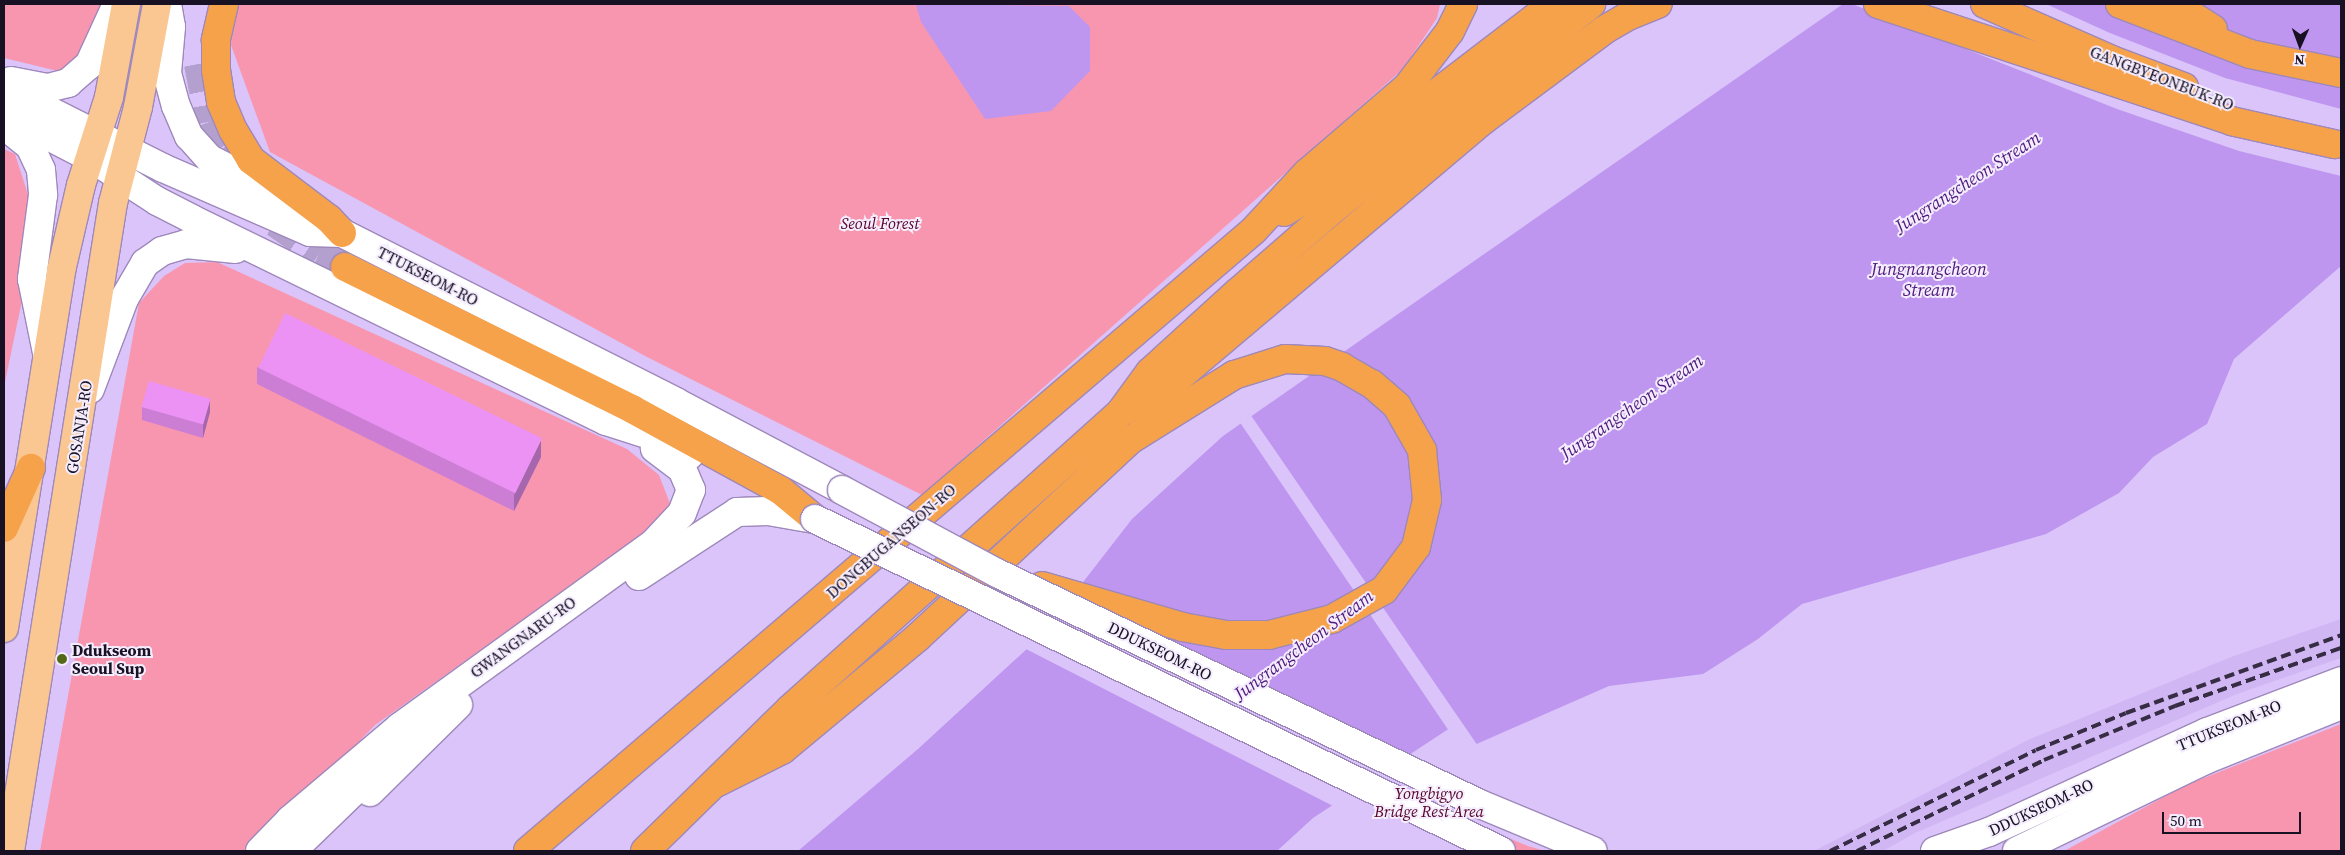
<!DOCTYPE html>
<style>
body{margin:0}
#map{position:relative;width:2345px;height:855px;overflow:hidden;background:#dac4fa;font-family:"Source Serif 4",serif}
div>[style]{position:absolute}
.built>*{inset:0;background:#d0b7f3}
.green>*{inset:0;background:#f996af}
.water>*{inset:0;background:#be96ef}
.pier>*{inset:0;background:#dac4fa}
.highway-tunnel>*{height:28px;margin-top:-14px;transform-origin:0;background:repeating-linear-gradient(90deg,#b3a0cf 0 28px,transparent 0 42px)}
.roads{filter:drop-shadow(1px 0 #9e88bb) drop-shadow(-1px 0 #9e88bb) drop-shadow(0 1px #9e88bb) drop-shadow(0 -1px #9e88bb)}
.secondary>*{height:28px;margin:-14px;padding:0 14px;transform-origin:14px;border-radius:14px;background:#fff}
.primary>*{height:28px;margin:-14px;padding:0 14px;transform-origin:14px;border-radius:14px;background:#fac793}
.highway>*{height:28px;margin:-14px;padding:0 14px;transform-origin:14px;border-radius:14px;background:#f6a24b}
.rail>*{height:4px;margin-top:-2px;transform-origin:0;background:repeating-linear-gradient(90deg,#362c44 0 10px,transparent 0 15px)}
.bridges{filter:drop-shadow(1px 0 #9e88bb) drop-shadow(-1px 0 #9e88bb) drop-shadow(0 1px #9e88bb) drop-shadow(0 -1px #9e88bb)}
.secondary-bridge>*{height:28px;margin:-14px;padding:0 14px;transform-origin:14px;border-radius:14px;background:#fff}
.wall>*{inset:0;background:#cb7ed3}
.shaded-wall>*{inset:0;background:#a566ac}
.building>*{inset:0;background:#ec92f5;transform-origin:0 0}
.dots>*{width:14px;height:14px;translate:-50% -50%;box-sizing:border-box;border:2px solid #f4edfe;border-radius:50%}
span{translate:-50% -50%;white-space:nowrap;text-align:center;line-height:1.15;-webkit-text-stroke:4px #f4edfe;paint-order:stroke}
.street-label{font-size:16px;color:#181023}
.park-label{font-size:16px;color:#570226;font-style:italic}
.poi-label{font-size:16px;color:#181023;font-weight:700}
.left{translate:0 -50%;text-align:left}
.water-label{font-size:18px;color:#501a7d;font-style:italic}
.frame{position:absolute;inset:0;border:5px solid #181023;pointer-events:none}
.north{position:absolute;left:2275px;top:20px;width:50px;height:50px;-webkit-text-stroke:4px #f4edfe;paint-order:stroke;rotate:182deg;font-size:14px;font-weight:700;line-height:20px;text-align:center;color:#181023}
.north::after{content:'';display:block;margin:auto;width:18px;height:22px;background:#181023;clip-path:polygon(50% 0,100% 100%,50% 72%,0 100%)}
.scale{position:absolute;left:2162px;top:812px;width:139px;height:22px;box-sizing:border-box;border:2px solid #181023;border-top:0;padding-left:6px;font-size:15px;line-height:18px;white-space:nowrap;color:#181023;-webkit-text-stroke:4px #f4edfe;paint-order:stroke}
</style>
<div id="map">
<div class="built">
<i style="clip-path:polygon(2341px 619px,2341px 658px,2237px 694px,1915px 833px,1883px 851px,1814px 851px,2028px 740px,2231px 657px)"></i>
</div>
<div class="green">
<i style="clip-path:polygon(4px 4px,106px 4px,95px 80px,4px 58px)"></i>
<i style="clip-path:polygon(216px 4px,1440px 4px,1437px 18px,1403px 69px,922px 495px,647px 357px,270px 152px)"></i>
<i style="clip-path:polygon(4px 149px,15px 154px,31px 204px,24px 291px,4px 387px)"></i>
<i style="clip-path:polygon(217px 262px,627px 449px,659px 475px,671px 506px,645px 533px,375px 725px,253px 851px,40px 851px,139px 303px,164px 276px,185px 263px)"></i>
<i style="clip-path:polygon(2341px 724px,2341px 851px,2064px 851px,2186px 785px)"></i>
<i style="clip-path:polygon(1504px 836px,1528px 846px,1545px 851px,1486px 851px)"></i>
</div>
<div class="water">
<i style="clip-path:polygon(916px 4px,1069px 6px,1090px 27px,1090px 71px,1051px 111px,985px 119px,921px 22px)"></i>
<i style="clip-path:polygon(1843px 4px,2341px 4px,2341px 266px,2234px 359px,2207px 424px,2153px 457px,2119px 493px,2046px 534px,1802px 604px,1758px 639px,1703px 674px,1609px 686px,1472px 746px,1453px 726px,1313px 818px,1277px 851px,798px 851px,918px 749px,1042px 635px,1132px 519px,1223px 436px)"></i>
</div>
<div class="pier">
<i style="clip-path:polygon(1852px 4px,2046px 4px,2110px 33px,2225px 78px,2341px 109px,2341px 176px,2239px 151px,2117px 109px)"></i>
<i style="clip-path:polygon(1250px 414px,1478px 746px,1471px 748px,1453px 729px,1449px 731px,1239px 421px)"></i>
<i style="clip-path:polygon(1076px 588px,1192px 653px,1404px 761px,1335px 807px,1024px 648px,1040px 633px)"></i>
</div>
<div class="highway-tunnel">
<i style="left:198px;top:64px;width:59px;rotate:79.3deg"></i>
<i style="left:209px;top:122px;width:30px;rotate:69deg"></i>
<i style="left:220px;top:150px;width:36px;rotate:58deg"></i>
<i style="left:275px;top:223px;width:54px;rotate:35.2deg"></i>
<i style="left:319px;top:254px;width:29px;rotate:27deg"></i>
</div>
<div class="roads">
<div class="secondary">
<i style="left:167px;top:4px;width:23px;rotate:80deg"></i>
<i style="left:171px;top:27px;width:46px;rotate:95deg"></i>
<i style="left:167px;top:73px;width:34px;rotate:75deg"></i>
<i style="left:176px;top:106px;width:33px;rotate:67deg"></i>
<i style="left:189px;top:136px;width:31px;rotate:48deg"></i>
<i style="left:210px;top:159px;width:99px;rotate:27.1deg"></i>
<i style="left:11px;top:81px;width:38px;rotate:11deg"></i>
<i style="left:48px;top:88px;width:21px;rotate:-14deg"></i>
<i style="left:68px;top:83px;width:28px;rotate:-41deg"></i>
<i style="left:89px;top:65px;width:67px;rotate:-65.3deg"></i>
<i style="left:4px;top:88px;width:178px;rotate:26.7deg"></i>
<i style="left:163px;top:168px;width:160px;rotate:23.5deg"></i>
<i style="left:310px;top:232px;width:32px;rotate:2deg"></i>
<i style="left:342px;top:233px;width:374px;rotate:26.8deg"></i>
<i style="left:676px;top:402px;width:188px;rotate:27.9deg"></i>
<i style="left:4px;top:113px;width:98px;rotate:27.3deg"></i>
<i style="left:91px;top:158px;width:79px;rotate:33.1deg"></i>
<i style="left:157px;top:201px;width:39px;rotate:27deg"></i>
<i style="left:192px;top:219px;width:461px;rotate:26deg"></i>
<i style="left:606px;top:421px;width:49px;rotate:17.7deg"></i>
<i style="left:653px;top:436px;width:41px;rotate:27.8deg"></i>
<i style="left:4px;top:125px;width:33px;rotate:39deg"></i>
<i style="left:30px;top:146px;width:26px;rotate:65deg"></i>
<i style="left:41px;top:170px;width:25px;rotate:85deg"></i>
<i style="left:43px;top:195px;width:85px;rotate:97.5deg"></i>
<i style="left:32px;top:279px;width:76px;rotate:78.5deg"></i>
<i style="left:90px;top:389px;width:96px;rotate:-69.3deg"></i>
<i style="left:124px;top:299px;width:42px;rotate:-59.7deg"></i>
<i style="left:145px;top:263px;width:21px;rotate:-35deg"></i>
<i style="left:162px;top:251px;width:25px;rotate:-16deg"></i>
<i style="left:186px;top:244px;width:50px;rotate:5.7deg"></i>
<i style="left:639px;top:576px;width:117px;rotate:-33.1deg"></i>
<i style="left:737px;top:512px;width:31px;rotate:-2deg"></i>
<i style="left:768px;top:511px;width:48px;rotate:9.7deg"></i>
<i style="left:370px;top:792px;width:124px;rotate:-44.7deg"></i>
<i style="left:260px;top:851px;width:43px;rotate:-45.9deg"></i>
<i style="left:290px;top:820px;width:144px;rotate:-40.2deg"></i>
<i style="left:400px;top:727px;width:312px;rotate:-35.9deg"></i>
<i style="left:653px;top:544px;width:42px;rotate:-46.9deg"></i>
<i style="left:682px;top:513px;width:25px;rotate:-69deg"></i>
<i style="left:691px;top:490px;width:23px;rotate:-113deg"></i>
<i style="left:682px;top:469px;width:34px;rotate:-143deg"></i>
<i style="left:292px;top:851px;width:118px;rotate:-44deg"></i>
<i style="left:1935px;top:851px;width:57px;rotate:-19.4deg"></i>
<i style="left:1989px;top:832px;width:240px;rotate:-24.6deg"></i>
<i style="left:2207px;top:732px;width:143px;rotate:-20.8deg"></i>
<i style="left:2017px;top:851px;width:209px;rotate:-25.8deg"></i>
<i style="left:2205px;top:760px;width:147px;rotate:-22deg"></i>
</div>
<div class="primary">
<i style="left:4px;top:628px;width:362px;rotate:-80.9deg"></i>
<i style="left:61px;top:271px;width:88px;rotate:-76.9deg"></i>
<i style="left:81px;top:185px;width:92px;rotate:-72.3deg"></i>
<i style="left:109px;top:97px;width:95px;rotate:-79.6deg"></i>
<i style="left:10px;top:851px;width:656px;rotate:-80.97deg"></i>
<i style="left:113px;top:203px;width:99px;rotate:-75.4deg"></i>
<i style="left:138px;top:107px;width:105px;rotate:-79.5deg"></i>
</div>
<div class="highway">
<i style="left:224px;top:4px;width:37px;rotate:103deg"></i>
<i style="left:216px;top:40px;width:30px;rotate:90deg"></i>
<i style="left:216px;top:70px;width:32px;rotate:81deg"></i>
<i style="left:221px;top:102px;width:30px;rotate:67deg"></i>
<i style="left:233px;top:130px;width:35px;rotate:59deg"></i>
<i style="left:251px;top:160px;width:98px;rotate:37.1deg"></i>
<i style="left:329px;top:219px;width:19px;rotate:47deg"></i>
<i style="left:1878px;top:4px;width:372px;rotate:18.3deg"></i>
<i style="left:2231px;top:121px;width:106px;rotate:12.6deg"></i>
<i style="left:1985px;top:4px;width:139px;rotate:23.8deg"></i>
<i style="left:2112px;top:60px;width:77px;rotate:20.6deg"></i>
<i style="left:2120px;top:4px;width:139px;rotate:21deg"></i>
<i style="left:2250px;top:54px;width:93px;rotate:11.8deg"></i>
<i style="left:2174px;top:4px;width:46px;rotate:32.7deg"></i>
<i style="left:1284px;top:212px;width:46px;rotate:-31.6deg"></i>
<i style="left:1323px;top:188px;width:128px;rotate:-40.3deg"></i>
<i style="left:1421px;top:105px;width:166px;rotate:-37.4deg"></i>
<i style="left:345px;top:267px;width:320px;rotate:26.3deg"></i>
<i style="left:632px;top:409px;width:169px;rotate:28.7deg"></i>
<i style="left:780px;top:490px;width:45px;rotate:39.6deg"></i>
<i style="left:1126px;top:410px;width:46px;rotate:-28.8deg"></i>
<i style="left:1166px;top:388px;width:414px;rotate:-40.2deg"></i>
<i style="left:1482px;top:121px;width:152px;rotate:-36.7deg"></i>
<i style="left:1604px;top:30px;width:28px;rotate:-30deg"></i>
<i style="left:1628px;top:16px;width:32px;rotate:-22deg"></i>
<i style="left:4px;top:528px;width:66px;rotate:-65.8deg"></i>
<i style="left:718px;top:782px;width:72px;rotate:-26.6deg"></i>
<i style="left:782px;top:750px;width:177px;rotate:-39.7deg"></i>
<i style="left:918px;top:637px;width:289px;rotate:-42.9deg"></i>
<i style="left:1130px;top:440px;width:123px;rotate:-32deg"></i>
<i style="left:1234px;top:375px;width:53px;rotate:-17.4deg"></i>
<i style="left:1285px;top:359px;width:40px;rotate:2.9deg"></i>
<i style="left:1325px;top:361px;width:18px;rotate:19deg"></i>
<i style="left:1342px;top:367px;width:34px;rotate:30deg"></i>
<i style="left:1372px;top:384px;width:33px;rotate:41deg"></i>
<i style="left:1397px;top:406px;width:51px;rotate:60.4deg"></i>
<i style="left:1422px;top:450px;width:50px;rotate:84.3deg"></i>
<i style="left:1427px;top:500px;width:48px;rotate:103.2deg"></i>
<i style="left:1416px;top:547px;width:54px;rotate:126.7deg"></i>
<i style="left:1384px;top:590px;width:60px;rotate:150.9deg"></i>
<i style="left:1332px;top:619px;width:65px;rotate:165.7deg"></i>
<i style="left:1269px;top:635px;width:43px;rotate:180deg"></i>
<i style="left:1226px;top:635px;width:44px;rotate:-169.5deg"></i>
<i style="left:1183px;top:627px;width:147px;rotate:-163.8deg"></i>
<i style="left:528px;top:851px;width:955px;rotate:-40.54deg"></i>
<i style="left:1254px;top:230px;width:78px;rotate:-47.1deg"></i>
<i style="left:1307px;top:173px;width:133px;rotate:-40.7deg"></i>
<i style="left:1408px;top:86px;width:69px;rotate:-52.6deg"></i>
<i style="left:1450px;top:31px;width:30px;rotate:-64deg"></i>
<i style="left:645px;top:851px;width:203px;rotate:-44.4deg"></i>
<i style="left:790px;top:709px;width:443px;rotate:-41.9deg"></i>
<i style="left:1120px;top:413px;width:51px;rotate:-53.8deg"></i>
<i style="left:1150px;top:372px;width:119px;rotate:-42.3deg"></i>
<i style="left:1238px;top:292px;width:131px;rotate:-41deg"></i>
<i style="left:1337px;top:206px;width:325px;rotate:-38.5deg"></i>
</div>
</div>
<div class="rail">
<i style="left:1830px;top:851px;width:229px;rotate:-26.1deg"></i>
<i style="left:2036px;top:750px;width:97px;rotate:-22.3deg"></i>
<i style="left:2126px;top:713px;width:229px;rotate:-19.9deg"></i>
<i style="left:1857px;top:851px;width:208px;rotate:-25.9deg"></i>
<i style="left:2044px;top:760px;width:142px;rotate:-22.4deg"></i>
<i style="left:2175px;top:706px;width:176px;rotate:-19.3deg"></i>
</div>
<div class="bridges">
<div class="secondary-bridge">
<i style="left:842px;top:490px;width:176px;rotate:28.2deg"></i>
<i style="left:997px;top:573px;width:535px;rotate:25.56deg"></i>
<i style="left:1480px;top:804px;width:122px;rotate:22.6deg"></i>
<i style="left:815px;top:519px;width:762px;rotate:25.83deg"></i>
</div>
</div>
<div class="wall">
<i style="clip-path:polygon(257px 367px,541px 457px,514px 511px,257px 384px)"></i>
<i style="clip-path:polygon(142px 407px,210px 412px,203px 438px,142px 420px)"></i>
</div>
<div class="shaded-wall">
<i style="clip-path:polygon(210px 399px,210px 412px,203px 438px,203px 425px)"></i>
<i style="clip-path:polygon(541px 440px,541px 457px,514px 511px,514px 495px)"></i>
</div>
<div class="building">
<i style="left:285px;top:313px;width:286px;height:61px;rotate:26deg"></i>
<i style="left:149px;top:381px;width:64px;height:27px;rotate:16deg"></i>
</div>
<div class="dots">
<i style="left:62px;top:659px;background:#536918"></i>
</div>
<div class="street-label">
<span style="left:2162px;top:78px;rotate:21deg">GANGBYEONBUK-RO</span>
<span style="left:428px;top:276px;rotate:27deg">TTUKSEOM-RO</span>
<span style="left:79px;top:427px;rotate:-81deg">GOSANJA-RO</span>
<span style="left:891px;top:541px;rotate:-41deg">DONGBUGANSEON-RO</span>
<span style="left:523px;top:637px;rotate:-36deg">GWANGNARU-RO</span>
<span style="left:1160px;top:651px;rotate:26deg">DDUKSEOM-RO</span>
<span style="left:2229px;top:725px;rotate:-22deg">TTUKSEOM-RO</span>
<span style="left:2041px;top:807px;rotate:-25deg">DDUKSEOM-RO</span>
</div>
<div class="park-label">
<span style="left:880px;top:223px">Seoul Forest</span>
<span style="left:1429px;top:802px">Yongbigyo<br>Bridge Rest Area</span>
</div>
<div class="poi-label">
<span class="left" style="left:72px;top:659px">Ddukseom<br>Seoul Sup</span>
</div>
<div class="water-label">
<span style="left:1968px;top:182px;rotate:-33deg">Jungrangcheon Stream</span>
<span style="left:1929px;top:280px">Jungnangcheon<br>Stream</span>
<span style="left:1632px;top:407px;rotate:-35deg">Jungrangcheon Stream</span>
<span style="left:1304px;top:645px;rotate:-37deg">Jungrangcheon Stream</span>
</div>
<div class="frame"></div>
<div class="north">N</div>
<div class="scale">50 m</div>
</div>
